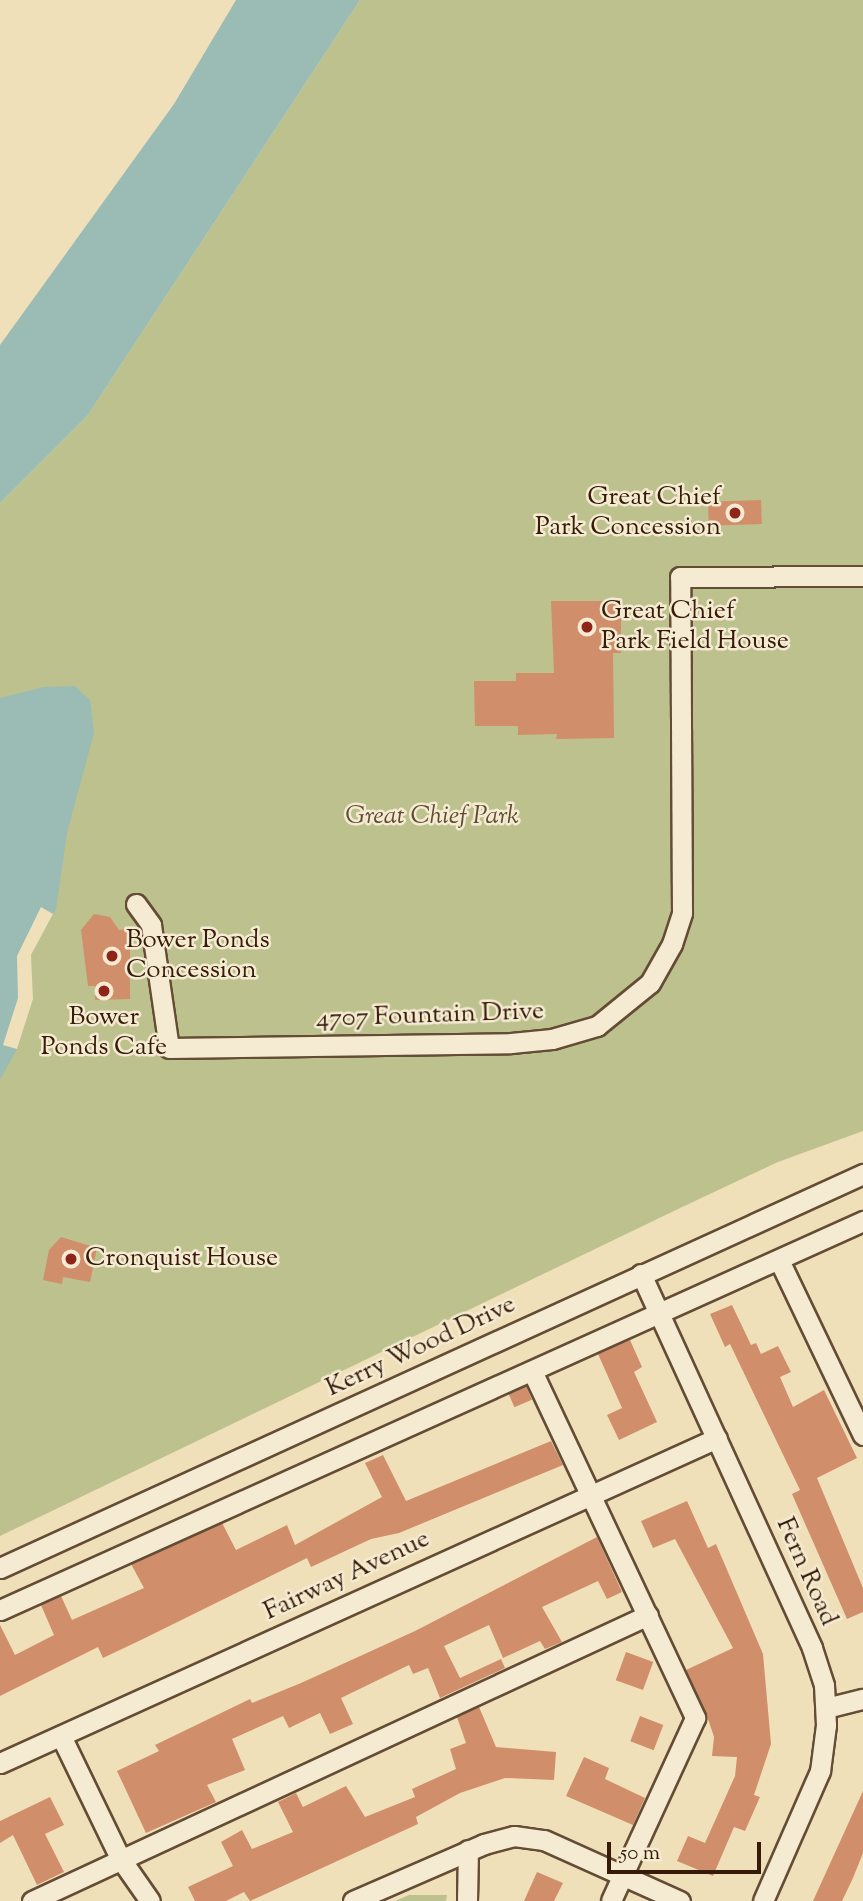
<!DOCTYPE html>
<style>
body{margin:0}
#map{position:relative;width:863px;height:1901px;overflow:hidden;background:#efe0ba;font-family:"Sorts Mill Goudy",serif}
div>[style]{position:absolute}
.green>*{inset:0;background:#bdc18d}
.water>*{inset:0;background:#9abcb5}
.pier>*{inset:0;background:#efe0ba}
.building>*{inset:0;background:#d18e6b;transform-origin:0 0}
.roads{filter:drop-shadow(2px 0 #644c35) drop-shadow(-2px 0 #644c35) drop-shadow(0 2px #644c35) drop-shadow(0 -2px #644c35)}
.minor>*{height:19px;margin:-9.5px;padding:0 9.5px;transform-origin:9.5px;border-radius:9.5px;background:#f5ebd2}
.dots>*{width:19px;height:19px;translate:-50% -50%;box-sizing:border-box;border:4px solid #f5ebd2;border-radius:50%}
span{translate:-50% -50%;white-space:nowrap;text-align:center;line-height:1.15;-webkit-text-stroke:5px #f5ebd2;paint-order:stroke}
.poi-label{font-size:26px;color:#361b09}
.right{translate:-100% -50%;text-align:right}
.left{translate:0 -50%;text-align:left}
.park-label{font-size:26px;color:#5e4d31;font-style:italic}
.street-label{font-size:26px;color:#361b09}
.scale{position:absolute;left:607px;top:1842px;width:154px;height:32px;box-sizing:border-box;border:4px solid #361b09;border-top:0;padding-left:9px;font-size:21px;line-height:24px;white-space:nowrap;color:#361b09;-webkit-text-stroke:5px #f5ebd2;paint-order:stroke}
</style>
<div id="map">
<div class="green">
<i style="clip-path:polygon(360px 0,863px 0,863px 1131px,778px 1162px,678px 1209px,0 1536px,0 503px,88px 415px)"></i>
<i style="clip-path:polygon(409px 1895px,447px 1895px,446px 1901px,395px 1901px)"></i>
</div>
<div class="water">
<i style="clip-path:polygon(236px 0,360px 0,88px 415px,0 503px,0 345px,174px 104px)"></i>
<i style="clip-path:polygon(75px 686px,90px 700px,94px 733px,67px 833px,56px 909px,31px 955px,33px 999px,17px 1049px,0 1080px,0 698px,44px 687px)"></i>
</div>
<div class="pier">
<i style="clip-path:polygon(41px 907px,53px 914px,31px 955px,33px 999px,17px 1049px,3px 1045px,18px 998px,17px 956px)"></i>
</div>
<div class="building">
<i style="left:761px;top:500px;width:24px;height:53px;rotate:88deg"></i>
<i style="clip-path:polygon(551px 601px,621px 601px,621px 653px,613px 653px,614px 738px,556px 739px,557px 734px,518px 735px,518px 726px,475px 726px,474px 681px,516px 681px,516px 673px,554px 673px)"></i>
<i style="clip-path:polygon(94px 914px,110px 917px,119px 930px,130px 929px,130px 999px,95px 1000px,95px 986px,88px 986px,81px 930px)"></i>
<i style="clip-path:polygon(61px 1237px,97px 1248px,90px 1282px,63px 1277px,62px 1284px,43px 1280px,49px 1250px)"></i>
<i style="clip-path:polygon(732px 1305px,751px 1345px,756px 1343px,761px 1354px,778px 1346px,791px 1372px,780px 1377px,793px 1407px,824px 1390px,857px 1458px,817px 1478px,863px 1588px,863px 1612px,847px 1619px,792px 1494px,800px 1490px,730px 1344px,725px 1347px,710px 1314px)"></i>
<i style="clip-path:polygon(630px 1340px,642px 1367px,634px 1372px,657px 1422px,619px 1440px,607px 1415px,622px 1408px,598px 1354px)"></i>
<i style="left:526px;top:1386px;width:15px;height:19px;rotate:67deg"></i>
<i style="clip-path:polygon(551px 1441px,563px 1465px,399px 1533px,371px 1539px,311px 1567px,307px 1558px,143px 1639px,103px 1658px,98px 1647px,0 1696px,0 1625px,15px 1655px,54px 1635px,41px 1605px,61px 1596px,72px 1620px,144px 1588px,131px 1564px,222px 1523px,236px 1550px,287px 1525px,295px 1545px,382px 1497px,365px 1463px,383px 1455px,406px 1501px)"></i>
<i style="clip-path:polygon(687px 1501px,708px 1548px,716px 1544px,763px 1654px,771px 1744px,754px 1795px,760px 1797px,745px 1831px,734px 1827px,713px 1876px,677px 1861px,688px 1836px,705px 1843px,735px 1776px,737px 1757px,712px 1756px,714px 1737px,706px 1713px,686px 1670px,733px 1648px,675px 1539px,653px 1548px,641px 1521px)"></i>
<i style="clip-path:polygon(597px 1537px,622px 1592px,607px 1599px,598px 1581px,542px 1607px,562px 1642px,545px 1649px,540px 1641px,503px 1658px,489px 1625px,444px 1646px,460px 1678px,501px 1659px,505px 1668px,440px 1698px,428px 1668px,413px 1674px,409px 1665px,341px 1698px,353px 1724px,330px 1734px,320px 1713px,289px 1728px,283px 1716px,232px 1739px,245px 1770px,207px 1785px,216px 1802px,146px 1833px,117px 1771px,159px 1751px,155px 1745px,250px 1699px,252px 1703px,301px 1683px,415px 1631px)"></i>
<i style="left:626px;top:1652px;width:29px;height:30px;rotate:20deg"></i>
<i style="clip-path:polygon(479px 1707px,496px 1747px,556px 1752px,554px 1780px,505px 1778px,460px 1793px,416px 1817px,418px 1824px,250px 1901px,244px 1892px,226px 1901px,195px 1901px,188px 1887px,233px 1866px,221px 1842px,242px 1830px,252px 1849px,293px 1832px,278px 1802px,296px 1793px,303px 1807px,346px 1786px,365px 1817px,415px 1797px,412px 1789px,456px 1769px,450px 1749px,466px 1743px,457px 1717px)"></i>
<i style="left:640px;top:1716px;width:25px;height:27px;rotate:21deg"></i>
<i style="clip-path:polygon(584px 1757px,609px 1768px,605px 1779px,645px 1798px,633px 1825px,566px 1796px)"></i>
<i style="clip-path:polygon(863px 1791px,863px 1853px,853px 1878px,842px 1901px,813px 1901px)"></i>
<i style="clip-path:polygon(50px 1797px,64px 1825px,45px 1834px,64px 1872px,37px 1885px,13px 1835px,0 1843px,0 1821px)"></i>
<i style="clip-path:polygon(537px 1872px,563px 1883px,554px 1901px,524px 1901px)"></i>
</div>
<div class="roads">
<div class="minor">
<i style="left:136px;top:904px;width:26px;rotate:54deg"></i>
<i style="left:151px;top:925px;width:124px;rotate:81.7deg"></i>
<i style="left:169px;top:1048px;width:342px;rotate:-0.8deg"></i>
<i style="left:511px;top:1043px;width:41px;rotate:-5.6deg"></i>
<i style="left:552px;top:1039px;width:47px;rotate:-16.1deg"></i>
<i style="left:597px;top:1026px;width:68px;rotate:-39.1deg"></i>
<i style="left:650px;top:983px;width:45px;rotate:-60.6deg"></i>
<i style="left:672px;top:944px;width:33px;rotate:-72deg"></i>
<i style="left:682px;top:913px;width:336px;rotate:-90.3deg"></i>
<i style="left:680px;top:577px;width:183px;rotate:-0.3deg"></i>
<i style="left:779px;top:1260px;width:194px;rotate:64.4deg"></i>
<i style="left:641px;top:1274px;width:411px;rotate:65.4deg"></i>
<i style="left:812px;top:1648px;width:39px;rotate:72deg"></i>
<i style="left:824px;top:1685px;width:40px;rotate:87.1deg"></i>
<i style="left:826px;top:1725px;width:46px;rotate:97.4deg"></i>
<i style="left:820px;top:1771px;width:142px;rotate:113.7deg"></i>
<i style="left:533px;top:1373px;width:381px;rotate:64.8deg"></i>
<i style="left:695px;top:1718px;width:201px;rotate:114.7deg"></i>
<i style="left:0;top:1568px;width:949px;rotate:-24.54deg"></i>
<i style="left:0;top:1610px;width:947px;rotate:-24.26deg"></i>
<i style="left:826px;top:1708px;width:38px;rotate:-14deg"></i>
<i style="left:61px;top:1736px;width:136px;rotate:64.2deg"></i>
<i style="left:120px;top:1858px;width:52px;rotate:55.1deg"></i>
<i style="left:0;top:1763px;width:787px;rotate:-24.38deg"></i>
<i style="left:32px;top:1901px;width:679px;rotate:-24.9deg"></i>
<i style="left:353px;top:1901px;width:143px;rotate:-23.5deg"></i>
<i style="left:484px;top:1844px;width:31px;rotate:-15deg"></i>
<i style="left:514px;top:1836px;width:30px;rotate:8deg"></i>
<i style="left:544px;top:1840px;width:149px;rotate:24.2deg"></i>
<i style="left:467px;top:1901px;width:51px;rotate:-88.9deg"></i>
</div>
</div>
<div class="dots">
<i style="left:735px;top:513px;background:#8f2418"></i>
<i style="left:587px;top:627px;background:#8f2418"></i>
<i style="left:112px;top:956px;background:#8f2418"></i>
<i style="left:104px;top:991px;background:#8f2418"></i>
<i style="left:71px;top:1259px;background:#8f2418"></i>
</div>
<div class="poi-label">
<span class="right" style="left:721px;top:513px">Great Chief<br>Park Concession</span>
<span class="left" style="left:601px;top:627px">Great Chief<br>Park Field House</span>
<span class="left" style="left:126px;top:956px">Bower Ponds<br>Concession</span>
<span style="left:104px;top:1033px">Bower<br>Ponds Cafe</span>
<span class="left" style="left:85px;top:1259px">Cronquist House</span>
</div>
<div class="park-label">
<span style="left:432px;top:817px">Great Chief Park</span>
</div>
<div class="street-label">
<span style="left:430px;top:1016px;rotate:-2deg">4707 Fountain Drive</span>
<span style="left:421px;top:1347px;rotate:-25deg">Kerry Wood Drive</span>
<span style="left:806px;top:1572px;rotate:66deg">Fern Road</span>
<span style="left:347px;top:1576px;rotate:-25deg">Fairway Avenue</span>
</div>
<div class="scale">50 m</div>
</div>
